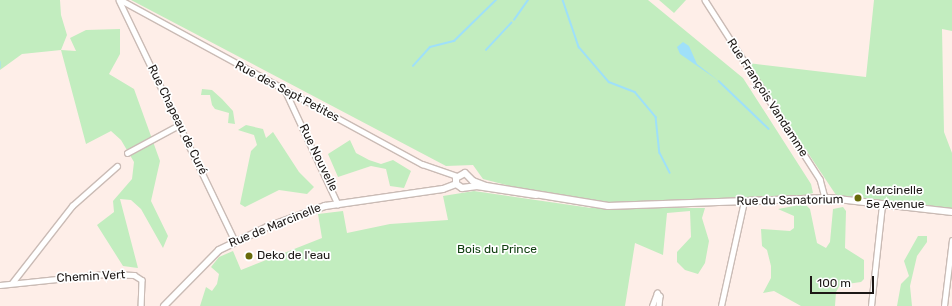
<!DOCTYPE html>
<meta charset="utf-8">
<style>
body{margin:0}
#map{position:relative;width:952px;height:306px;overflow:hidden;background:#feeee8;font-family:Rubik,sans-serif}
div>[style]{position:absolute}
.green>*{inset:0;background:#c2edbf}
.water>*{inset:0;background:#9fe0f9}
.stream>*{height:1.5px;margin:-0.75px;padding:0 0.75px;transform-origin:0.75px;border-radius:0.75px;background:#9fe0f9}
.roads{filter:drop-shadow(1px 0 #cabbb5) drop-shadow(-1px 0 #cabbb5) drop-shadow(0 1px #cabbb5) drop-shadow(0 -1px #cabbb5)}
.minor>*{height:4.5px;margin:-2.25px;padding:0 2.25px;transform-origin:2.25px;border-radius:2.25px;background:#fff}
.tertiary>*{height:6px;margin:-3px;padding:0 3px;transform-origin:3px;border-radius:3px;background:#fff}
.dots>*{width:11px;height:11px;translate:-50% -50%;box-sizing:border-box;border:2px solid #fff;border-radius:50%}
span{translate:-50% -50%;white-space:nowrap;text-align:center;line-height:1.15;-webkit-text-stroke:3.5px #fff;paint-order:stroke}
.street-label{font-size:12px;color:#1d1816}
.poi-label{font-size:12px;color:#1d1816}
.left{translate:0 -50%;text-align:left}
.park-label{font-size:12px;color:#114111}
.scale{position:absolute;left:810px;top:276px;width:64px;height:18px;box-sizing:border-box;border:2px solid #1d1816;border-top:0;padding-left:5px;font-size:12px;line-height:14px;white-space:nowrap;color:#1d1816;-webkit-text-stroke:3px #fff;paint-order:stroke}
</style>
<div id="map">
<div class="green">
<i style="clip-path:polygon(0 0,60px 0,61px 15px,67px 35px,61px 50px,76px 51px,70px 38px,86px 30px,120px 29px,120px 54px,109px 74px,134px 89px,160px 161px,151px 201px,168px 236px,163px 248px,141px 209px,131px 200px,120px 199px,138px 268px,123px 266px,97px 225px,114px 212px,113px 201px,132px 179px,134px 162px,121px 140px,111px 131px,86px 144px,61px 50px,22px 54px,0 70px)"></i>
<i style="clip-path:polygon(131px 0,648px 0,743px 78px,811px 184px,813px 193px,798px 197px,615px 204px,537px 193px,483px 179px,473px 165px,446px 166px)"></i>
<i style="clip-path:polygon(659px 0,686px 0,674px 13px)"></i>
<i style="clip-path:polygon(874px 0,952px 0,952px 31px,942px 29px,944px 132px,952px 153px,952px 209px,836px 195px,748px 63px,866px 77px)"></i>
<i style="clip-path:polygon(202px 89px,212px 90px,222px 99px,233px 111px,235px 124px,228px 123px,229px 113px,215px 109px,212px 105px,210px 95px,201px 95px)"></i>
<i style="clip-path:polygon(246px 125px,263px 129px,266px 138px,273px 132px,299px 172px,314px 187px,307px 194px,279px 190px,245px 207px,240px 204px,251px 151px,257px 145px,254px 135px,238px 130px)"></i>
<i style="clip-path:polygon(350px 140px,356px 153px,369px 160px,381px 164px,393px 160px,411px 171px,404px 188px,390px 186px,386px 169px,371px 166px,338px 177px,328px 154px)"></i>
<i style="clip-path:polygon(474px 191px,591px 208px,705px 208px,702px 218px,709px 241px,705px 263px,698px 274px,685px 270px,677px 262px,677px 252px,691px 237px,690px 211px,667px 213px,663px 255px,635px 243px,625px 306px,200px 306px,206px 287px,212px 291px,217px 284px,219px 274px,211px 267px,219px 257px,233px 251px,241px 270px,322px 238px,318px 214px,343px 211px,347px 233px,390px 224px,448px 220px,443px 196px)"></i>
<i style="clip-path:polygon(805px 204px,810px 209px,817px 243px,826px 248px,830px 242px,833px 209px,843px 207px,846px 211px,845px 248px,864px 260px,864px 279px,861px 282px,840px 285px,836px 292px,835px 306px,801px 306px,774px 291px,763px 293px,771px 278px,771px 266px,767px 250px,762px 246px,761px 229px,790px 231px,794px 228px,794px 216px,778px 209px)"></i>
<i style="clip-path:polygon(918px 236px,927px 236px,927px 242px,917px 256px,910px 286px,912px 306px,897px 306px,901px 284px,909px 276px,904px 261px)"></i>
</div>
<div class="water">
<i style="clip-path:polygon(683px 42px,689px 46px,697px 64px,719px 81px,680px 54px,677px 47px)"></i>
</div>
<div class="stream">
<i style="left:563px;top:0;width:50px;rotate:71.2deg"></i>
<i style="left:579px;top:47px;width:46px;rotate:49.4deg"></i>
<i style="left:609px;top:82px;width:28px;rotate:21deg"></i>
<i style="left:635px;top:92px;width:33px;rotate:50deg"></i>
<i style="left:656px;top:117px;width:36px;rotate:84deg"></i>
<i style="left:660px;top:153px;width:22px;rotate:63deg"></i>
<i style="left:514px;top:20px;width:24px;rotate:-55deg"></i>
<i style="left:486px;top:50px;width:37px;rotate:-47deg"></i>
<i style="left:0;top:62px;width:5px;rotate:90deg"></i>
<i style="left:413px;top:66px;width:25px;rotate:-48deg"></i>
<i style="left:430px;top:47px;width:25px;rotate:-14deg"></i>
<i style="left:454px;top:41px;width:59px;rotate:-44.3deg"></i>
<i style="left:719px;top:81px;width:69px;rotate:43.8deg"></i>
</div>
<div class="roads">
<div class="minor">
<i style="left:119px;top:0;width:267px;rotate:64.3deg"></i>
<i style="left:121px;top:0;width:343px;rotate:28.6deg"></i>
<i style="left:422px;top:164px;width:37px;rotate:19deg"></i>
<i style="left:705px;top:0;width:213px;rotate:57.3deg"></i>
<i style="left:820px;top:179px;width:20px;rotate:75deg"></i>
<i style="left:285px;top:90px;width:126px;rotate:65.1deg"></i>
<i style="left:127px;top:153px;width:59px;rotate:-28.3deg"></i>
<i style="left:12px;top:283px;width:98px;rotate:-52.1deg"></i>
<i style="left:72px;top:206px;width:60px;rotate:-41.6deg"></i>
<i style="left:0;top:285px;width:105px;rotate:-6deg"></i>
<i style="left:104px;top:274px;width:30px;rotate:2deg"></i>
<i style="left:134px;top:275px;width:9px;rotate:32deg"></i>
<i style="left:142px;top:280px;width:26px;rotate:92deg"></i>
<i style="left:652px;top:306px;width:14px;rotate:-69deg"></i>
<i style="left:657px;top:293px;width:4px;rotate:45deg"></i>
<i style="left:660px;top:296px;width:10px;rotate:96deg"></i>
<i style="left:721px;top:306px;width:107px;rotate:-77.6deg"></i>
<i style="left:871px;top:306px;width:103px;rotate:-83.8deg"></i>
<i style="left:944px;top:306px;width:66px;rotate:-83.1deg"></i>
</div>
<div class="tertiary">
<i style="left:536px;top:195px;width:60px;rotate:-171.3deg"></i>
<i style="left:477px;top:186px;width:15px;rotate:172deg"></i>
<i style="left:462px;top:188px;width:7px;rotate:-146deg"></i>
<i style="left:456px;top:184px;width:6px;rotate:-90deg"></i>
<i style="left:456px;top:178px;width:10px;rotate:-29deg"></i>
<i style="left:465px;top:173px;width:11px;rotate:45deg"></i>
<i style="left:473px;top:181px;width:14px;rotate:21deg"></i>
<i style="left:486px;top:186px;width:124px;rotate:9.3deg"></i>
<i style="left:608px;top:206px;width:221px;rotate:-2.1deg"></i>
<i style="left:829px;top:198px;width:124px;rotate:6.5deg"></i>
<i style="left:164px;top:306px;width:78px;rotate:-45.5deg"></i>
<i style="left:219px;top:250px;width:53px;rotate:-25.6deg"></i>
<i style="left:267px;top:227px;width:62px;rotate:-19.9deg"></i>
<i style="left:325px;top:206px;width:119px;rotate:-8.2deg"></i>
<i style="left:443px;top:189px;width:14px;rotate:-21deg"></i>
</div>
</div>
<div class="dots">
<i style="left:858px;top:198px;background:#686a09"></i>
<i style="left:249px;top:256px;background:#686a09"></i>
</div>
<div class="street-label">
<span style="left:287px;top:92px;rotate:28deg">Rue des Sept Petites</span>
<span style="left:767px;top:98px;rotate:57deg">Rue François Vandamme</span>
<span style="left:177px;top:120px;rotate:64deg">Rue Chapeau de Curé</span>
<span style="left:318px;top:158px;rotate:64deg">Rue Nouvelle</span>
<span style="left:790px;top:201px;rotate:-1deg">Rue du Sanatorium</span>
<span style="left:275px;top:226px;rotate:-22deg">Rue de Marcinelle</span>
<span style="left:91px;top:277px;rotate:-3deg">Chemin Vert</span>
</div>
<div class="poi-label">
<span class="left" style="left:866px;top:198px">Marcinelle<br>5e Avenue</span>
<span class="left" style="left:257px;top:256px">Deko de l'eau</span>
</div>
<div class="park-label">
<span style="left:497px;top:250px">Bois du Prince</span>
</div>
<div class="scale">100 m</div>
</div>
